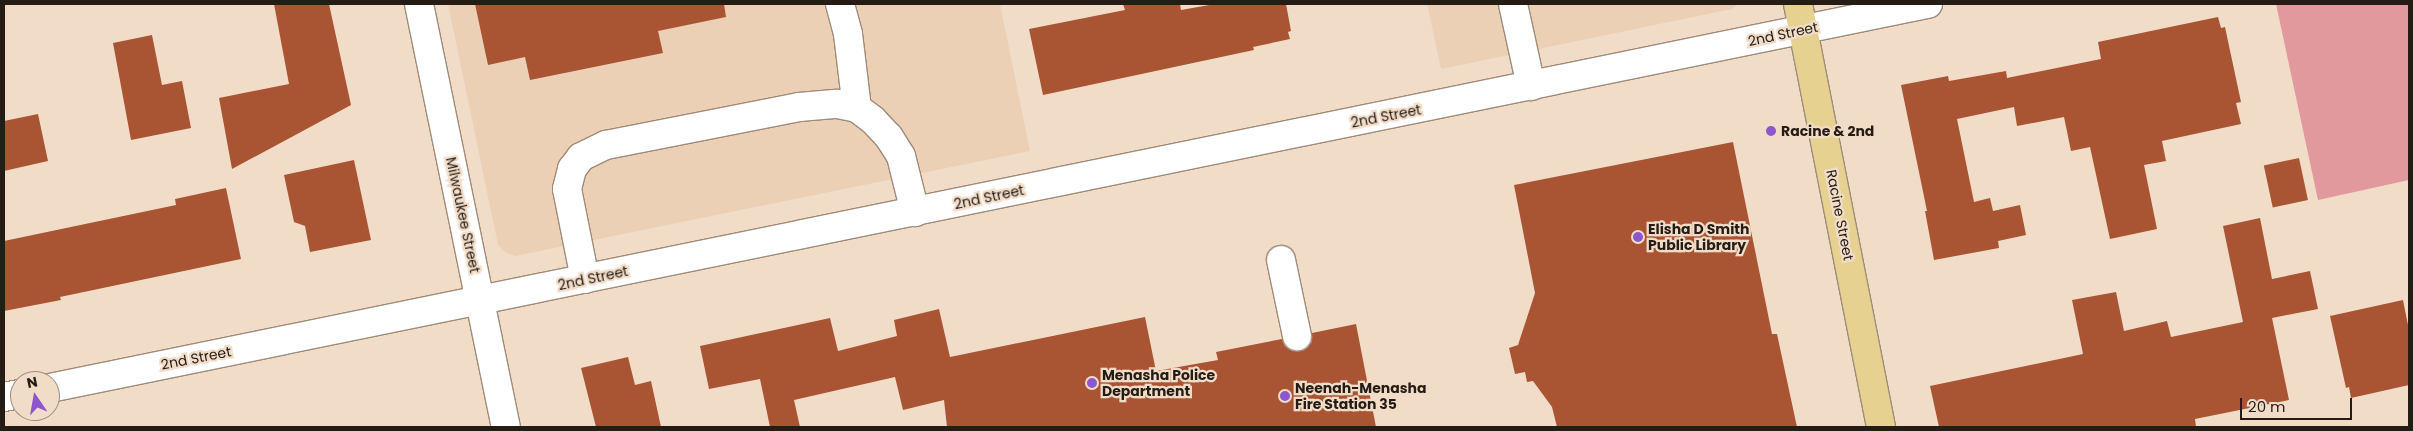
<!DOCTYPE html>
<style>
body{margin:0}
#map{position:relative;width:2413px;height:431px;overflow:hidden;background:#f1dcc8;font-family:Poppins,sans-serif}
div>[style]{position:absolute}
.built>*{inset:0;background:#ebd0b6}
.green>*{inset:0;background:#e2999d}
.building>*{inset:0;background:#a95534;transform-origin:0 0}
.roads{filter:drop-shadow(1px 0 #9e8b78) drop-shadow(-1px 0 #9e8b78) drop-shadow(0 1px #9e8b78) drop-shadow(0 -1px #9e8b78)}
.minor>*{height:28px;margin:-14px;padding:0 14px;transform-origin:14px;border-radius:14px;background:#fff}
.major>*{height:28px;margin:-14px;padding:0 14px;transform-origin:14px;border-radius:14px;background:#e6d191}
.dots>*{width:14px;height:14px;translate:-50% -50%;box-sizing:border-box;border:2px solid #f1dcc8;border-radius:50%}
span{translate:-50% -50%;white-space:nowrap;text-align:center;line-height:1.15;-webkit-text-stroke:4.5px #f1dcc8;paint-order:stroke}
.street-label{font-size:14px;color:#241c15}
.poi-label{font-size:14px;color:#241c15;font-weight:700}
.left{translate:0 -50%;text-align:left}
.frame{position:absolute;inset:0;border:5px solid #241c15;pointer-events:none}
.north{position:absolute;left:10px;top:371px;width:50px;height:50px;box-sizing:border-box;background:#f1dcc8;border:1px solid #9f8f80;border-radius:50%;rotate:348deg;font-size:14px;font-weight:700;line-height:20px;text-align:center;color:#241c15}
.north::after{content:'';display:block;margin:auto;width:18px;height:22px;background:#8b56ce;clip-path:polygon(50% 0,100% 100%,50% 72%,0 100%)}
.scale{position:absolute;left:2240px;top:398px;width:112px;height:22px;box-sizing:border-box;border:2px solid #241c15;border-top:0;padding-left:6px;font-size:15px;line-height:18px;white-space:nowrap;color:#241c15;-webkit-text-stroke:4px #f1dcc8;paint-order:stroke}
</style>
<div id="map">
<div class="built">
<i style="clip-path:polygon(448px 4px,1000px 4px,1030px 151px,515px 256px,505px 252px,498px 245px)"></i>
<i style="clip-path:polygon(1427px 4px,1738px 4px,1732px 9px,1441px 69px)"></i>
</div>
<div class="green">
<i style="clip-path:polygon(2276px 4px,2409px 4px,2409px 180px,2318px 200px)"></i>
</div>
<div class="building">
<i style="clip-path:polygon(274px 4px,329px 4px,351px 105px,232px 169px,219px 98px,289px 84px)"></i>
<i style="clip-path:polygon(475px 4px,724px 4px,726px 17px,658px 31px,663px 53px,530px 80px,525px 57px,488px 65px)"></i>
<i style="clip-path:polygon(1123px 4px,1180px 4px,1181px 10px,1215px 4px,1286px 4px,1291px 31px,1288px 32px,1290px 39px,1253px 47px,1254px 50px,1043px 95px,1029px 29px,1125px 10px)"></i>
<i style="clip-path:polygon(2218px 17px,2221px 28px,2225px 27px,2241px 102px,2236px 103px,2241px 124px,2162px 141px,2166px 161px,2144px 165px,2157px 229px,2110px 239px,2090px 147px,2071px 151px,2064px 117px,2017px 126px,2014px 107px,1957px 119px,1974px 202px,1990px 198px,1993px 211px,2020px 205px,2026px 235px,1998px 241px,1999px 248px,1934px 260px,1925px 211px,1927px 211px,1901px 85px,1948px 76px,1949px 81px,2006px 71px,2007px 78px,2101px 59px,2098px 42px)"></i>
<i style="clip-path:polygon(152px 35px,162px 85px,182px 81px,191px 128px,131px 140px,113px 43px)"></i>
<i style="clip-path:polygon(38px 114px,48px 161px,4px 171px,4px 121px)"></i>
<i style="clip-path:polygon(1733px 142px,1772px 334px,1777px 334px,1797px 427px,1557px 427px,1552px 407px,1533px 381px,1527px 382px,1525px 372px,1515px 374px,1509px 348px,1518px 345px,1535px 293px,1514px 185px)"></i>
<i style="left:2299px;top:158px;width:43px;height:36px;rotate:78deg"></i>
<i style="clip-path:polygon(354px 160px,371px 240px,310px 252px,305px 226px,294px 222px,284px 175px)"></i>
<i style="clip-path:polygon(226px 188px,241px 259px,60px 297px,61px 300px,4px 311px,4px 241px,176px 205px,175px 199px)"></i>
<i style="clip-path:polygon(2260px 218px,2272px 279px,2310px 271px,2318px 309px,2272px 318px,2289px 400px,2195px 419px,2196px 427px,1939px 427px,1930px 386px,2083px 354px,2072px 300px,2116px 292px,2124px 331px,2167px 321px,2171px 337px,2243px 322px,2223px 226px)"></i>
<i style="clip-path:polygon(2403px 300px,2409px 330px,2409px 385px,2351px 398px,2349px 387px,2346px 388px,2330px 316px)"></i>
<i style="clip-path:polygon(939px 309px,950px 357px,1145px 317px,1156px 371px,1218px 360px,1216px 352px,1282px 339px,1285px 346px,1292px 351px,1301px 351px,1307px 348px,1312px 341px,1312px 333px,1356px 324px,1376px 427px,947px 427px,944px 400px,903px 410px,895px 377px,794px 400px,800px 427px,770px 427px,760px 379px,709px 389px,700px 346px,830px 318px,838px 351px,897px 336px,894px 320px)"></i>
<i style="clip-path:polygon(628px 357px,635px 385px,651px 381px,661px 427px,596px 427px,581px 368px)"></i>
</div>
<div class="roads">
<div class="minor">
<i style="left:419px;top:4px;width:432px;rotate:78.4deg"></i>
<i style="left:840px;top:4px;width:31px;rotate:75deg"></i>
<i style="left:848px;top:34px;width:75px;rotate:83.1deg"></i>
<i style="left:1513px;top:4px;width:84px;rotate:77.6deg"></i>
<i style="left:1281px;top:260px;width:78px;rotate:78.1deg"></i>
<i style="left:585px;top:279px;width:92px;rotate:-101.3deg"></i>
<i style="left:567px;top:189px;width:21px;rotate:-76deg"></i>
<i style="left:572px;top:169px;width:15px;rotate:-53deg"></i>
<i style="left:581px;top:157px;width:28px;rotate:-26deg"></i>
<i style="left:606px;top:145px;width:197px;rotate:-11.1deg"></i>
<i style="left:799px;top:107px;width:38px;rotate:-5deg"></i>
<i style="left:837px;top:104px;width:20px;rotate:11deg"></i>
<i style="left:857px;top:108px;width:20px;rotate:37deg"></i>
<i style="left:873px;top:120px;width:23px;rotate:47deg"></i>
<i style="left:889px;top:137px;width:22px;rotate:58deg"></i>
<i style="left:901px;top:156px;width:58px;rotate:76deg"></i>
<i style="left:50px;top:388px;width:1917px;rotate:-11.56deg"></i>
<i style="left:4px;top:397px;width:16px;rotate:-11deg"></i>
</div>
<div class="major">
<i style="left:1798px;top:4px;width:431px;rotate:78.9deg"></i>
</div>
</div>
<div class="dots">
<i style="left:1771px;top:131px;background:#8b56ce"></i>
<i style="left:1638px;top:237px;background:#8b56ce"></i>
<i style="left:1092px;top:383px;background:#8b56ce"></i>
<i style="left:1285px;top:396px;background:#8b56ce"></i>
</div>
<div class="street-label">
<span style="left:1783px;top:34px;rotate:-12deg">2nd Street</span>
<span style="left:1386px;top:116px;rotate:-11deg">2nd Street</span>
<span style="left:989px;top:197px;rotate:-12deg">2nd Street</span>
<span style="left:463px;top:215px;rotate:78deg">Milwaukee Street</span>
<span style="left:1840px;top:215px;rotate:79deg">Racine Street</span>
<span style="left:593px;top:278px;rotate:-12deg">2nd Street</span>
<span style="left:196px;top:358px;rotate:-11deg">2nd Street</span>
</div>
<div class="poi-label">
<span class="left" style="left:1781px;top:131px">Racine &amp; 2nd</span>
<span class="left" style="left:1648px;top:237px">Elisha D Smith<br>Public Library</span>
<span class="left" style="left:1102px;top:383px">Menasha Police<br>Department</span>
<span class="left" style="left:1295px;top:396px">Neenah-Menasha<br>Fire Station 35</span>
</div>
<div class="frame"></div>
<div class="north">N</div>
<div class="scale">20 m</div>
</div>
